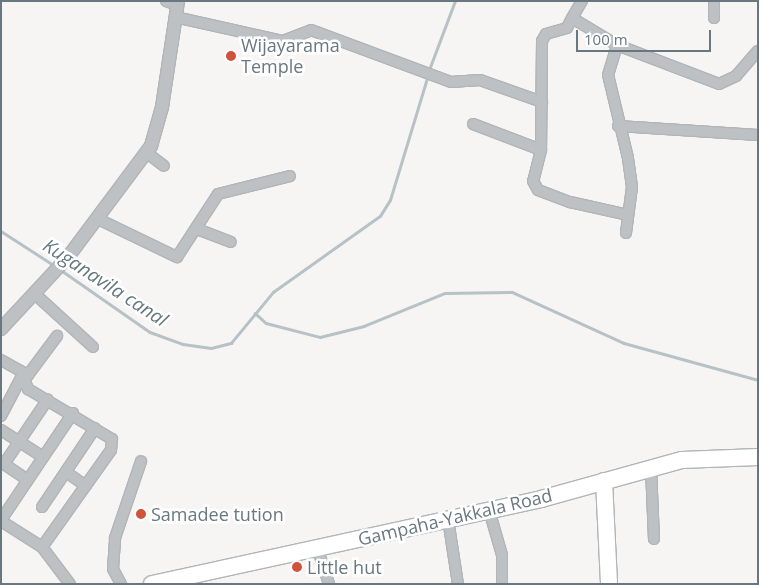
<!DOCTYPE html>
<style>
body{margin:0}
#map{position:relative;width:759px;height:585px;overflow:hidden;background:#f6f5f3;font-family:"Open Sans",sans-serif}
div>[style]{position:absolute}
.stream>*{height:2.5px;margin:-1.25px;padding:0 1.25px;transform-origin:1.25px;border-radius:1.25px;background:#b7c2c6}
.roads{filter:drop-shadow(1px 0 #b1b5b8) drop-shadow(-1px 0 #b1b5b8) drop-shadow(0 1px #b1b5b8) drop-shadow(0 -1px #b1b5b8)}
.minor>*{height:10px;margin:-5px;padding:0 5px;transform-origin:5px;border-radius:5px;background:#bdc1c4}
.tertiary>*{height:12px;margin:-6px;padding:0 6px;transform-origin:6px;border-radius:6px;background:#bdc1c4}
.primary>*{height:16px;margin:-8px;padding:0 8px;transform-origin:8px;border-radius:8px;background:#fff}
.trunk>*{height:16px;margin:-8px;padding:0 8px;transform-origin:8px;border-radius:8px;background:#fff}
.dots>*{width:14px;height:14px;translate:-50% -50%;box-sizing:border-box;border:2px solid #fff;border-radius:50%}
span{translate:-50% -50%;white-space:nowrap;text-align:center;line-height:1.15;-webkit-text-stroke:5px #fff;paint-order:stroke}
.poi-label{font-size:18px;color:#687780}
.left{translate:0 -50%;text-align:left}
.street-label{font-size:18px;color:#687780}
.water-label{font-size:19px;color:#63777d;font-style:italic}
.frame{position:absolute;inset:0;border:2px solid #687780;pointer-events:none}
.scale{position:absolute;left:576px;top:30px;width:135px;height:22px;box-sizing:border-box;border:2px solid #687780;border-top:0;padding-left:6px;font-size:15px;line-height:18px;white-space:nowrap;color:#687780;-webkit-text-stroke:4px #fff;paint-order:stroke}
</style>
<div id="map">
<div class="stream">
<i style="left:429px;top:70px;width:74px;rotate:-69.4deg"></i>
<i style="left:1px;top:231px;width:64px;rotate:32.9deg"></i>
<i style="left:61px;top:270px;width:108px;rotate:34.9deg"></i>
<i style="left:150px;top:332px;width:35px;rotate:20deg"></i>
<i style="left:183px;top:344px;width:28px;rotate:8deg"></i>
<i style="left:211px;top:348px;width:21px;rotate:-14deg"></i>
<i style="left:231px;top:343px;width:66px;rotate:-50.5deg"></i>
<i style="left:273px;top:292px;width:131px;rotate:-35.4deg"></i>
<i style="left:380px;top:216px;width:19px;rotate:-58deg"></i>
<i style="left:390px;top:200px;width:131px;rotate:-73.1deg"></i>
<i style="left:255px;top:313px;width:15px;rotate:42deg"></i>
<i style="left:266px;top:323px;width:56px;rotate:14.5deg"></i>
<i style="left:320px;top:337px;width:45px;rotate:-14deg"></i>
<i style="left:364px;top:326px;width:87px;rotate:-22.2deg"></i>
<i style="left:445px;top:293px;width:67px;rotate:-0.9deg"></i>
<i style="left:512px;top:292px;width:123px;rotate:24.5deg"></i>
<i style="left:624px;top:343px;width:139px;rotate:15.4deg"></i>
</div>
<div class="roads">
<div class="minor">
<i style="left:166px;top:1px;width:12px;rotate:20deg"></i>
<i style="left:714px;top:1px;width:17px;rotate:90deg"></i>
<i style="left:175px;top:17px;width:111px;rotate:12.5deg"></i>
<i style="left:283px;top:41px;width:30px;rotate:-21deg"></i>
<i style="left:311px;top:30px;width:149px;rotate:20.4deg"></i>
<i style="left:451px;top:82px;width:29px;rotate:-4deg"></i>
<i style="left:480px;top:80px;width:66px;rotate:19.5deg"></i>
<i style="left:572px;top:18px;width:20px;rotate:-60deg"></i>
<i style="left:617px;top:45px;width:109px;rotate:20.9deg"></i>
<i style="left:719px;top:84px;width:19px;rotate:-25deg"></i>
<i style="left:736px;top:76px;width:33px;rotate:-49deg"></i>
<i style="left:473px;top:124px;width:73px;rotate:20.9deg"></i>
<i style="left:618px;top:126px;width:140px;rotate:3.7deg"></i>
<i style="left:147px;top:153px;width:21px;rotate:37deg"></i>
<i style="left:98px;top:219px;width:88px;rotate:25.7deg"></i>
<i style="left:177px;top:257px;width:75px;rotate:-56.9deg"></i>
<i style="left:218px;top:194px;width:74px;rotate:-14deg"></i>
<i style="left:197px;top:229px;width:36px;rotate:21deg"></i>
<i style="left:626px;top:233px;width:46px;rotate:-82.6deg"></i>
<i style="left:632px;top:187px;width:29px;rotate:-98deg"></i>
<i style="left:628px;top:158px;width:85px;rotate:-103.5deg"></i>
<i style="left:608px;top:75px;width:31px;rotate:-73deg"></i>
<i style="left:617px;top:45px;width:52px;rotate:-149deg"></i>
<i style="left:572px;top:18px;width:11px;rotate:117deg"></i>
<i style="left:567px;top:28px;width:22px;rotate:164deg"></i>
<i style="left:546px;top:34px;width:8px;rotate:120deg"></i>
<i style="left:542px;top:41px;width:109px;rotate:90.5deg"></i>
<i style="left:541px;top:150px;width:32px;rotate:104deg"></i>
<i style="left:533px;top:181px;width:10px;rotate:61deg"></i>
<i style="left:538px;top:190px;width:34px;rotate:21deg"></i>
<i style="left:570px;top:202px;width:59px;rotate:12.6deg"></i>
<i style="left:36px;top:295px;width:77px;rotate:42.4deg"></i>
<i style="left:1px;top:360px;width:31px;rotate:29deg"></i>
<i style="left:28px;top:375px;width:49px;rotate:-53.4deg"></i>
<i style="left:1px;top:416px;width:47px;rotate:-62.4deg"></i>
<i style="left:23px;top:374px;width:16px;rotate:72deg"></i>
<i style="left:28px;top:389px;width:98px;rotate:30.8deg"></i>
<i style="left:112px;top:439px;width:11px;rotate:95deg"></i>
<i style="left:111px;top:450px;width:119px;rotate:125.4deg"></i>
<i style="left:1px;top:430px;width:50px;rotate:32.7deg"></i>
<i style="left:1px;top:462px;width:32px;rotate:34deg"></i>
<i style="left:4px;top:464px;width:78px;rotate:-55.9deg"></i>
<i style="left:651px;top:468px;width:71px;rotate:87.6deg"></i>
<i style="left:66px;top:472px;width:24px;rotate:35deg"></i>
<i style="left:42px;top:507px;width:95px;rotate:-56.1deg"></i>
<i style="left:489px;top:510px;width:47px;rotate:73.9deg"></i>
<i style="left:502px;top:555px;width:29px;rotate:90deg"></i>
<i style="left:448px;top:519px;width:66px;rotate:81.3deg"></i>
<i style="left:1px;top:520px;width:129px;rotate:-56.1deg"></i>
<i style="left:1px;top:521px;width:49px;rotate:32.4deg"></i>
<i style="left:42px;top:547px;width:46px;rotate:52.9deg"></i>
<i style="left:317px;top:547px;width:39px;rotate:72deg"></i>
<i style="left:121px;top:584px;width:17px;rotate:-118deg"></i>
<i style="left:113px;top:569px;width:31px;rotate:-86deg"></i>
<i style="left:115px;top:538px;width:81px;rotate:-71.3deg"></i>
</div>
<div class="tertiary">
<i style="left:1px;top:329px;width:98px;rotate:-47.1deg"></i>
<i style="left:68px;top:257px;width:139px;rotate:-53.2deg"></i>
<i style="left:151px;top:146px;width:41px;rotate:-74.2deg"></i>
<i style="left:162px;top:107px;width:107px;rotate:-81.4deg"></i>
</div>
<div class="primary">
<i style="left:604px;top:481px;width:103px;rotate:87.2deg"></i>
</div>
<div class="trunk">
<i style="left:152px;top:584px;width:398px;rotate:-12.3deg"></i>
<i style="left:541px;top:499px;width:146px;rotate:-15.5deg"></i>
<i style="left:682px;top:460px;width:76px;rotate:-2.3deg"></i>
</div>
</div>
<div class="dots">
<i style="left:231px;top:56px;background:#cf5239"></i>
<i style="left:141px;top:514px;background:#cf5239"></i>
<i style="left:297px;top:567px;background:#cf5239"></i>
</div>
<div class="poi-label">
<span class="left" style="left:241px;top:56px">Wijayarama<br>Temple</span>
<span class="left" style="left:151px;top:514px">Samadee tution</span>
<span class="left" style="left:307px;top:567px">Little hut</span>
</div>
<div class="street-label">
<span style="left:455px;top:517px;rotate:-13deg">Gampaha-Yakkala Road</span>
</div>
<div class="water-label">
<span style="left:105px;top:283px;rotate:33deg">Kuganavila canal</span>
</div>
<div class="frame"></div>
<div class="scale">100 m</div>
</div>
